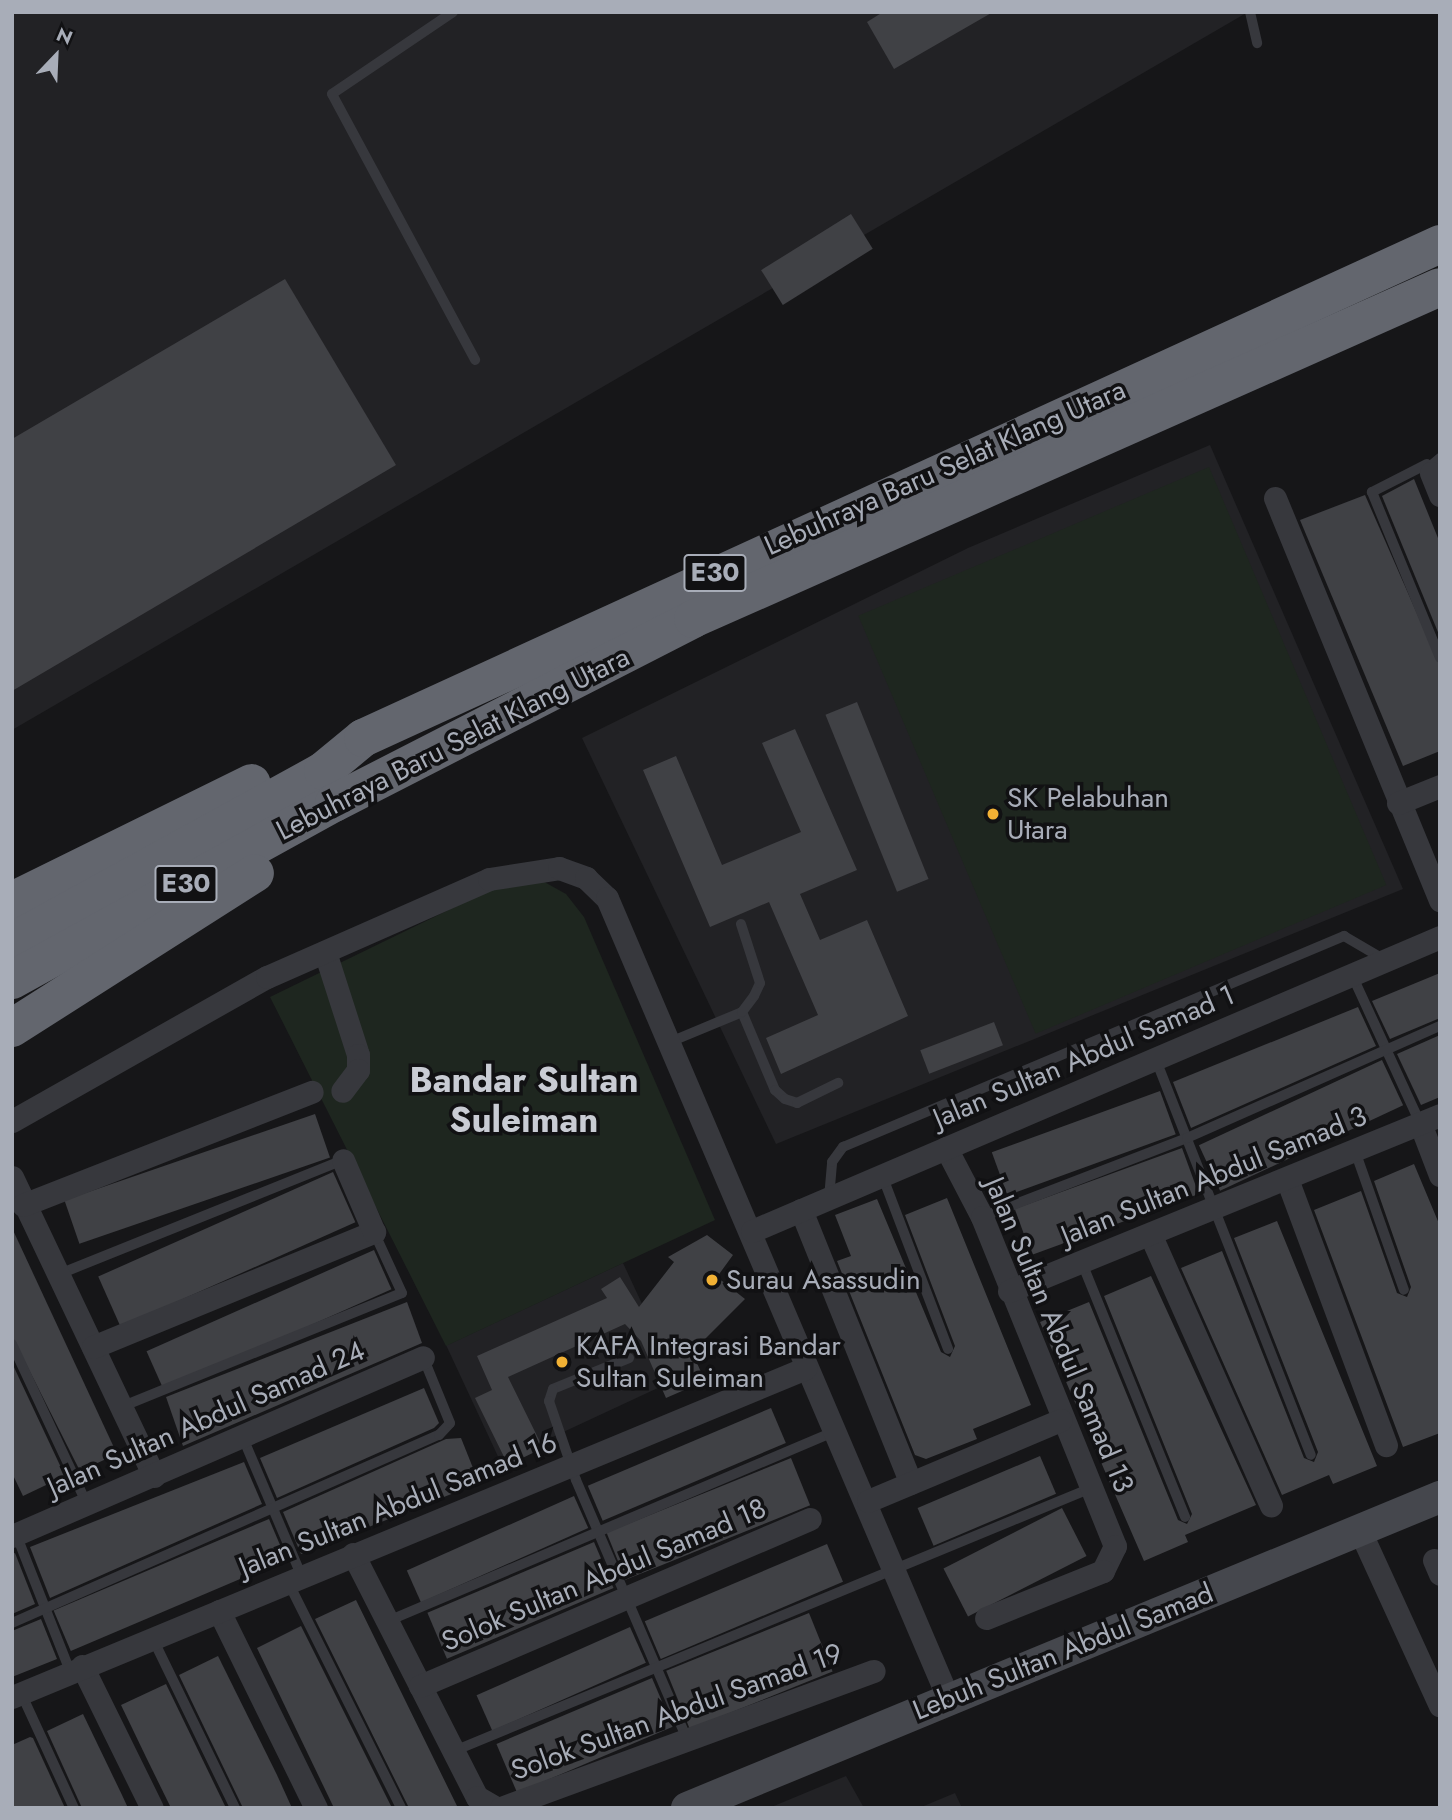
<!DOCTYPE html>
<style>
body{margin:0}
#map{position:relative;width:1452px;height:1820px;overflow:hidden;background:#161618;font-family:Jost,sans-serif}
div>[style]{position:absolute}
.built>*{inset:0;background:#222225;transform-origin:0 0}
.green>*{inset:0;background:#1e261f;transform-origin:0 0}
.building>*{inset:0;background:#404145;transform-origin:0 0}
.lane>*{height:10px;margin:-5px;padding:0 5px;transform-origin:5px;border-radius:5px;background:#37383d}
.street>*{height:23px;margin:-11.5px;padding:0 11.5px;transform-origin:11.5px;border-radius:11.5px;background:#37383d}
.secondary>*{height:32px;margin:-16px;padding:0 16px;transform-origin:16px;border-radius:16px;background:#45474d}
.highway>*{height:38px;margin:-19px;padding:0 19px;transform-origin:19px;border-radius:19px;background:#63666e}
.dots>*{width:19px;height:19px;translate:-50% -50%;box-sizing:border-box;border:4px solid #111113;border-radius:50%}
span{translate:-50% -50%;white-space:nowrap;text-align:center;line-height:1.15;-webkit-text-stroke:7px #111113;paint-order:stroke}
.shield-label span{padding:2px 5px;background:#111113;border:2px solid;border-radius:5px;-webkit-text-stroke-width:0}
.shield-label{font-size:26px;color:#a8adb8;font-weight:700}
.street-label{font-size:28px;color:#a8adb8}
.poi-label{font-size:28px;color:#a8adb8}
.left{translate:0 -50%;text-align:left}
.district-label{font-size:35px;color:#c9ccd4;font-weight:700}
.frame{position:absolute;inset:0;border:14px solid #a8adb8;pointer-events:none}
.north{position:absolute;left:21px;top:21px;width:70px;height:70px;-webkit-text-stroke:5px #111113;paint-order:stroke;rotate:23deg;font-size:19px;font-weight:700;line-height:28px;text-align:center;color:#a8adb8}
.north::after{content:'';display:block;margin:auto;width:24px;height:32px;background:#a8adb8;clip-path:polygon(50% 0,100% 100%,50% 72%,0 100%)}
</style>
<div id="map">
<div class="built">
<i style="clip-path:polygon(12px 12px,1248px 12px,12px 730px)"></i>
<i style="clip-path:polygon(1210px 445px,1403px 889px,776px 1144px,582px 738px,968px 548px)"></i>
<i style="left:623px;top:1263px;width:128px;height:195px;rotate:65deg"></i>
<i style="clip-path:polygon(846px 1776px,864px 1808px,769px 1808px)"></i>
<i style="clip-path:polygon(955px 1793px,962px 1808px,919px 1808px)"></i>
</div>
<div class="green">
<i style="left:1209px;top:467px;width:454px;height:381px;rotate:67deg"></i>
<i style="clip-path:polygon(539px 879px,566px 894px,584px 917px,715px 1220px,446px 1346px,270px 997px,504px 883px)"></i>
</div>
<div class="building">
<i style="clip-path:polygon(883px 12px,993px 12px,894px 69px,867px 22px)"></i>
<i style="left:851px;top:214px;width:41px;height:106px;rotate:58deg"></i>
<i style="clip-path:polygon(285px 279px,396px 465px,12px 691px,12px 439px)"></i>
<i style="clip-path:polygon(1414px 479px,1440px 543px,1440px 637px,1382px 496px)"></i>
<i style="clip-path:polygon(1365px 495px,1440px 666px,1440px 751px,1403px 766px,1300px 520px)"></i>
<i style="left:857px;top:702px;width:191px;height:34px;rotate:68deg"></i>
<i style="clip-path:polygon(795px 729px,857px 870px,800px 894px,820px 940px,867px 920px,908px 1016px,781px 1074px,766px 1038px,818px 1015px,769px 902px,710px 927px,643px 770px,676px 756px,722px 865px,801px 832px,762px 743px)"></i>
<i style="clip-path:polygon(1440px 973px,1440px 1018px,1390px 1039px,1372px 1001px)"></i>
<i style="clip-path:polygon(1358px 1007px,1376px 1046px,1191px 1128px,1173px 1082px)"></i>
<i style="left:994px;top:1022px;width:25px;height:79px;rotate:69deg"></i>
<i style="clip-path:polygon(1440px 1035px,1440px 1097px,1421px 1105px,1397px 1054px)"></i>
<i style="left:1382px;top:1060px;width:50px;height:202px;rotate:65deg"></i>
<i style="left:1160px;top:1091px;width:46px;height:179px;rotate:70deg"></i>
<i style="left:315px;top:1114px;width:46px;height:265px;rotate:71deg"></i>
<i style="left:1182px;top:1148px;width:49px;height:178px;rotate:70deg"></i>
<i style="clip-path:polygon(1414px 1164px,1440px 1226px,1440px 1433px,1403px 1447px,1314px 1210px,1361px 1191px,1397px 1293px,1407px 1297px,1411px 1287px,1374px 1181px)"></i>
<i style="left:333px;top:1172px;width:55px;height:257px;rotate:66deg"></i>
<i style="clip-path:polygon(947px 1198px,1031px 1405px,973px 1429px,977px 1439px,926px 1459px,915px 1455px,837px 1261px,851px 1256px,835px 1215px,877px 1199px,941px 1352px,950px 1357px,955px 1346px,905px 1215px)"></i>
<i style="clip-path:polygon(1277px 1221px,1377px 1466px,1333px 1484px,1329px 1475px,1282px 1495px,1181px 1268px,1222px 1251px,1304px 1458px,1314px 1462px,1318px 1452px,1234px 1238px)"></i>
<i style="clip-path:polygon(12px 1228px,117px 1454px,80px 1471px,12px 1336px)"></i>
<i style="clip-path:polygon(707px 1235px,733px 1255px,717px 1277px,745px 1299px,692px 1352px,705px 1381px,666px 1398px,641px 1341px,625px 1324px,508px 1377px,543px 1448px,508px 1465px,475px 1398px,492px 1390px,477px 1356px,607px 1298px,601px 1289px,620px 1277px,639px 1307px,674px 1262px,668px 1257px)"></i>
<i style="left:374px;top:1250px;width:43px;height:249px;rotate:66deg"></i>
<i style="clip-path:polygon(1151px 1276px,1256px 1505px,1185px 1535px,1188px 1542px,1144px 1561px,1040px 1322px,1089px 1302px,1178px 1520px,1187px 1524px,1192px 1514px,1104px 1296px)"></i>
<i style="clip-path:polygon(407px 1302px,422px 1343px,183px 1446px,166px 1397px)"></i>
<i style="clip-path:polygon(12px 1363px,65px 1476px,23px 1496px,12px 1473px)"></i>
<i style="clip-path:polygon(424px 1388px,439px 1423px,434px 1428px,277px 1498px,260px 1458px)"></i>
<i style="left:771px;top:1408px;width:38px;height:199px;rotate:67deg"></i>
<i style="clip-path:polygon(461px 1438px,479px 1483px,301px 1554px,283px 1512px,446px 1439px)"></i>
<i style="left:1040px;top:1456px;width:41px;height:133px;rotate:67deg"></i>
<i style="left:791px;top:1458px;width:51px;height:199px;rotate:68deg"></i>
<i style="clip-path:polygon(244px 1462px,262px 1504px,50px 1598px,30px 1547px)"></i>
<i style="left:574px;top:1496px;width:35px;height:183px;rotate:66deg"></i>
<i style="left:1062px;top:1508px;width:54px;height:133px;rotate:63deg"></i>
<i style="left:269px;top:1519px;width:44px;height:234px;rotate:67deg"></i>
<i style="left:594px;top:1542px;width:50px;height:181px;rotate:67deg"></i>
<i style="left:827px;top:1544px;width:41px;height:198px;rotate:67deg"></i>
<i style="clip-path:polygon(15px 1553px,35px 1604px,12px 1614px,12px 1554px)"></i>
<i style="clip-path:polygon(356px 1600px,405px 1700px,458px 1808px,409px 1808px,315px 1619px)"></i>
<i style="left:809px;top:1613px;width:63px;height:154px;rotate:68deg"></i>
<i style="clip-path:polygon(41px 1619px,57px 1659px,12px 1677px,12px 1631px)"></i>
<i style="clip-path:polygon(301px 1626px,392px 1808px,334px 1808px,257px 1648px)"></i>
<i style="left:630px;top:1627px;width:39px;height:168px;rotate:66deg"></i>
<i style="clip-path:polygon(218px 1656px,277px 1775px,292px 1808px,243px 1808px,179px 1675px)"></i>
<i style="left:652px;top:1678px;width:53px;height:169px;rotate:67deg"></i>
<i style="clip-path:polygon(166px 1684px,226px 1808px,171px 1808px,146px 1757px,121px 1705px)"></i>
<i style="clip-path:polygon(83px 1714px,122px 1795px,128px 1808px,82px 1808px,47px 1731px)"></i>
<i style="clip-path:polygon(30px 1737px,33px 1738px,65px 1808px,12px 1808px,12px 1745px)"></i>
</div>
<div class="lane">
<i style="left:453px;top:12px;width:146px;rotate:145.9deg"></i>
<i style="left:332px;top:94px;width:302px;rotate:61.7deg"></i>
<i style="left:1250px;top:12px;width:32px;rotate:77deg"></i>
<i style="left:1427px;top:464px;width:62px;rotate:153deg"></i>
<i style="left:1372px;top:492px;width:179px;rotate:67.7deg"></i>
<i style="left:1428px;top:468px;width:16px;rotate:-40deg"></i>
<i style="left:1352px;top:975px;width:163px;rotate:65.3deg"></i>
<i style="left:742px;top:1012px;width:85px;rotate:67.1deg"></i>
<i style="left:775px;top:1090px;width:13px;rotate:42deg"></i>
<i style="left:785px;top:1099px;width:13px;rotate:18deg"></i>
<i style="left:797px;top:1103px;width:46px;rotate:-26deg"></i>
<i style="left:670px;top:1042px;width:78px;rotate:-22.6deg"></i>
<i style="left:742px;top:1012px;width:20px;rotate:-53deg"></i>
<i style="left:754px;top:996px;width:14px;rotate:-65deg"></i>
<i style="left:760px;top:983px;width:62px;rotate:-107.9deg"></i>
<i style="left:1156px;top:1060px;width:424px;rotate:68.6deg"></i>
<i style="left:1355px;top:1151px;width:147px;rotate:70.6deg"></i>
<i style="left:882px;top:1175px;width:186px;rotate:69.2deg"></i>
<i style="left:829px;top:1198px;width:36px;rotate:-85deg"></i>
<i style="left:832px;top:1162px;width:19px;rotate:-54deg"></i>
<i style="left:843px;top:1147px;width:544px;rotate:-22.84deg"></i>
<i style="left:1344px;top:936px;width:48px;rotate:30.3deg"></i>
<i style="left:982px;top:1217px;width:220px;rotate:-21.1deg"></i>
<i style="left:1187px;top:1138px;width:277px;rotate:-23.9deg"></i>
<i style="left:1082px;top:1263px;width:274px;rotate:67.9deg"></i>
<i style="left:57px;top:1275px;width:308px;rotate:-21.9deg"></i>
<i style="left:12px;top:1344px;width:177px;rotate:64.9deg"></i>
<i style="left:629px;top:1358px;width:82px;rotate:157.8deg"></i>
<i style="left:553px;top:1389px;width:13px;rotate:108deg"></i>
<i style="left:549px;top:1401px;width:83px;rotate:71.1deg"></i>
<i style="left:576px;top:1480px;width:282px;rotate:66.8deg"></i>
<i style="left:121px;top:1407px;width:303px;rotate:-22.1deg"></i>
<i style="left:402px;top:1293px;width:67px;rotate:-114.7deg"></i>
<i style="left:243px;top:1438px;width:151px;rotate:67deg"></i>
<i style="left:16px;top:1534px;width:147px;rotate:68.5deg"></i>
<i style="left:288px;top:1582px;width:253px;rotate:63.4deg"></i>
<i style="left:388px;top:1621px;width:486px;rotate:-23deg"></i>
<i style="left:12px;top:1623px;width:467px;rotate:-23.8deg"></i>
<i style="left:439px;top:1435px;width:16px;rotate:-47deg"></i>
<i style="left:450px;top:1423px;width:71px;rotate:-112.2deg"></i>
<i style="left:152px;top:1637px;width:190px;rotate:64.1deg"></i>
<i style="left:21px;top:1693px;width:127px;rotate:65.3deg"></i>
<i style="left:454px;top:1751px;width:689px;rotate:-22.43deg"></i>
</div>
<div class="street">
<i style="left:1431px;top:473px;width:24px;rotate:68deg"></i>
<i style="left:1275px;top:498px;width:435px;rotate:67.7deg"></i>
<i style="left:1398px;top:803px;width:45px;rotate:-22deg"></i>
<i style="left:325px;top:952px;width:108px;rotate:72.2deg"></i>
<i style="left:358px;top:1055px;width:15px;rotate:90deg"></i>
<i style="left:358px;top:1070px;width:26px;rotate:127deg"></i>
<i style="left:12px;top:1121px;width:293px;rotate:-29.5deg"></i>
<i style="left:267px;top:977px;width:243px;rotate:-23.8deg"></i>
<i style="left:489px;top:879px;width:71px;rotate:-8.9deg"></i>
<i style="left:559px;top:868px;width:29px;rotate:20deg"></i>
<i style="left:586px;top:878px;width:29px;rotate:44deg"></i>
<i style="left:607px;top:898px;width:870px;rotate:66.91deg"></i>
<i style="left:1420px;top:1123px;width:56px;rotate:69deg"></i>
<i style="left:946px;top:1148px;width:78px;rotate:62.4deg"></i>
<i style="left:982px;top:1217px;width:355px;rotate:68deg"></i>
<i style="left:1115px;top:1546px;width:28px;rotate:116deg"></i>
<i style="left:1103px;top:1571px;width:126px;rotate:158.1deg"></i>
<i style="left:12px;top:1177px;width:331px;rotate:64.6deg"></i>
<i style="left:1287px;top:1179px;width:284px;rotate:69.6deg"></i>
<i style="left:23px;top:1205px;width:310px;rotate:-21.4deg"></i>
<i style="left:801px;top:1210px;width:294px;rotate:68.1deg"></i>
<i style="left:752px;top:1231px;width:748px;rotate:-23.14deg"></i>
<i style="left:1151px;top:1236px;width:295px;rotate:66deg"></i>
<i style="left:1009px;top:1291px;width:466px;rotate:-22.2deg"></i>
<i style="left:93px;top:1347px;width:304px;rotate:-22.3deg"></i>
<i style="left:374px;top:1232px;width:78px;rotate:-113.3deg"></i>
<i style="left:868px;top:1501px;width:209px;rotate:-22.8deg"></i>
<i style="left:1360px;top:1531px;width:192px;rotate:65.4deg"></i>
<i style="left:12px;top:1536px;width:448px;rotate:-23.5deg"></i>
<i style="left:353px;top:1554px;width:273px;rotate:63deg"></i>
<i style="left:477px;top:1797px;width:22px;rotate:30deg"></i>
<i style="left:1434px;top:1560px;width:15px;rotate:67deg"></i>
<i style="left:219px;top:1611px;width:220px;rotate:63.8deg"></i>
<i style="left:82px;top:1666px;width:158px;rotate:63.8deg"></i>
<i style="left:420px;top:1686px;width:424px;rotate:-23.2deg"></i>
<i style="left:12px;top:1697px;width:859px;rotate:-22.51deg"></i>
<i style="left:501px;top:1808px;width:397px;rotate:-20.2deg"></i>
</div>
<div class="secondary">
<i style="left:687px;top:1808px;width:815px;rotate:-22.44deg"></i>
</div>
<div class="highway">
<i style="left:12px;top:901px;width:267px;rotate:-26.2deg"></i>
<i style="left:12px;top:942px;width:355px;rotate:-28.8deg"></i>
<i style="left:323px;top:771px;width:52px;rotate:-39.5deg"></i>
<i style="left:363px;top:738px;width:1185px;rotate:-24.64deg"></i>
<i style="left:12px;top:980px;width:367px;rotate:-28.8deg"></i>
<i style="left:334px;top:803px;width:403px;rotate:-27.1deg"></i>
<i style="left:693px;top:619px;width:817px;rotate:-23.96deg"></i>
<i style="left:12px;top:1028px;width:288px;rotate:-32.5deg"></i>
</div>
<div class="dots">
<i style="left:993px;top:814px;background:#f2b134"></i>
<i style="left:712px;top:1280px;background:#f2b134"></i>
<i style="left:562px;top:1362px;background:#f2b134"></i>
</div>
<div class="shield-label">
<span style="left:715px;top:573px">E30</span>
<span style="left:186px;top:884px">E30</span>
</div>
<div class="street-label">
<span style="left:945px;top:468px;rotate:-24deg">Lebuhraya Baru Selat Klang Utara</span>
<span style="left:453px;top:744px;rotate:-27deg">Lebuhraya Baru Selat Klang Utara</span>
<span style="left:1084px;top:1057px;rotate:-23deg">Jalan Sultan Abdul Samad 1</span>
<span style="left:1214px;top:1176px;rotate:-22deg">Jalan Sultan Abdul Samad 3</span>
<span style="left:1059px;top:1335px;rotate:67deg">Jalan Sultan Abdul Samad 13</span>
<span style="left:206px;top:1419px;rotate:-24deg">Jalan Sultan Abdul Samad 24</span>
<span style="left:398px;top:1505px;rotate:-22deg">Jalan Sultan Abdul Samad 16</span>
<span style="left:604px;top:1575px;rotate:-23deg">Solok Sultan Abdul Samad 18</span>
<span style="left:1063px;top:1652px;rotate:-22deg">Lebuh Sultan Abdul Samad</span>
<span style="left:677px;top:1712px;rotate:-20deg">Solok Sultan Abdul Samad 19</span>
</div>
<div class="poi-label">
<span class="left" style="left:1007px;top:814px">SK Pelabuhan<br>Utara</span>
<span class="left" style="left:726px;top:1280px">Surau Asassudin</span>
<span class="left" style="left:576px;top:1362px">KAFA Integrasi Bandar<br>Sultan Suleiman</span>
</div>
<div class="district-label">
<span style="left:524px;top:1100px">Bandar Sultan<br>Suleiman</span>
</div>
<div class="frame"></div>
<div class="north">N</div>
</div>
